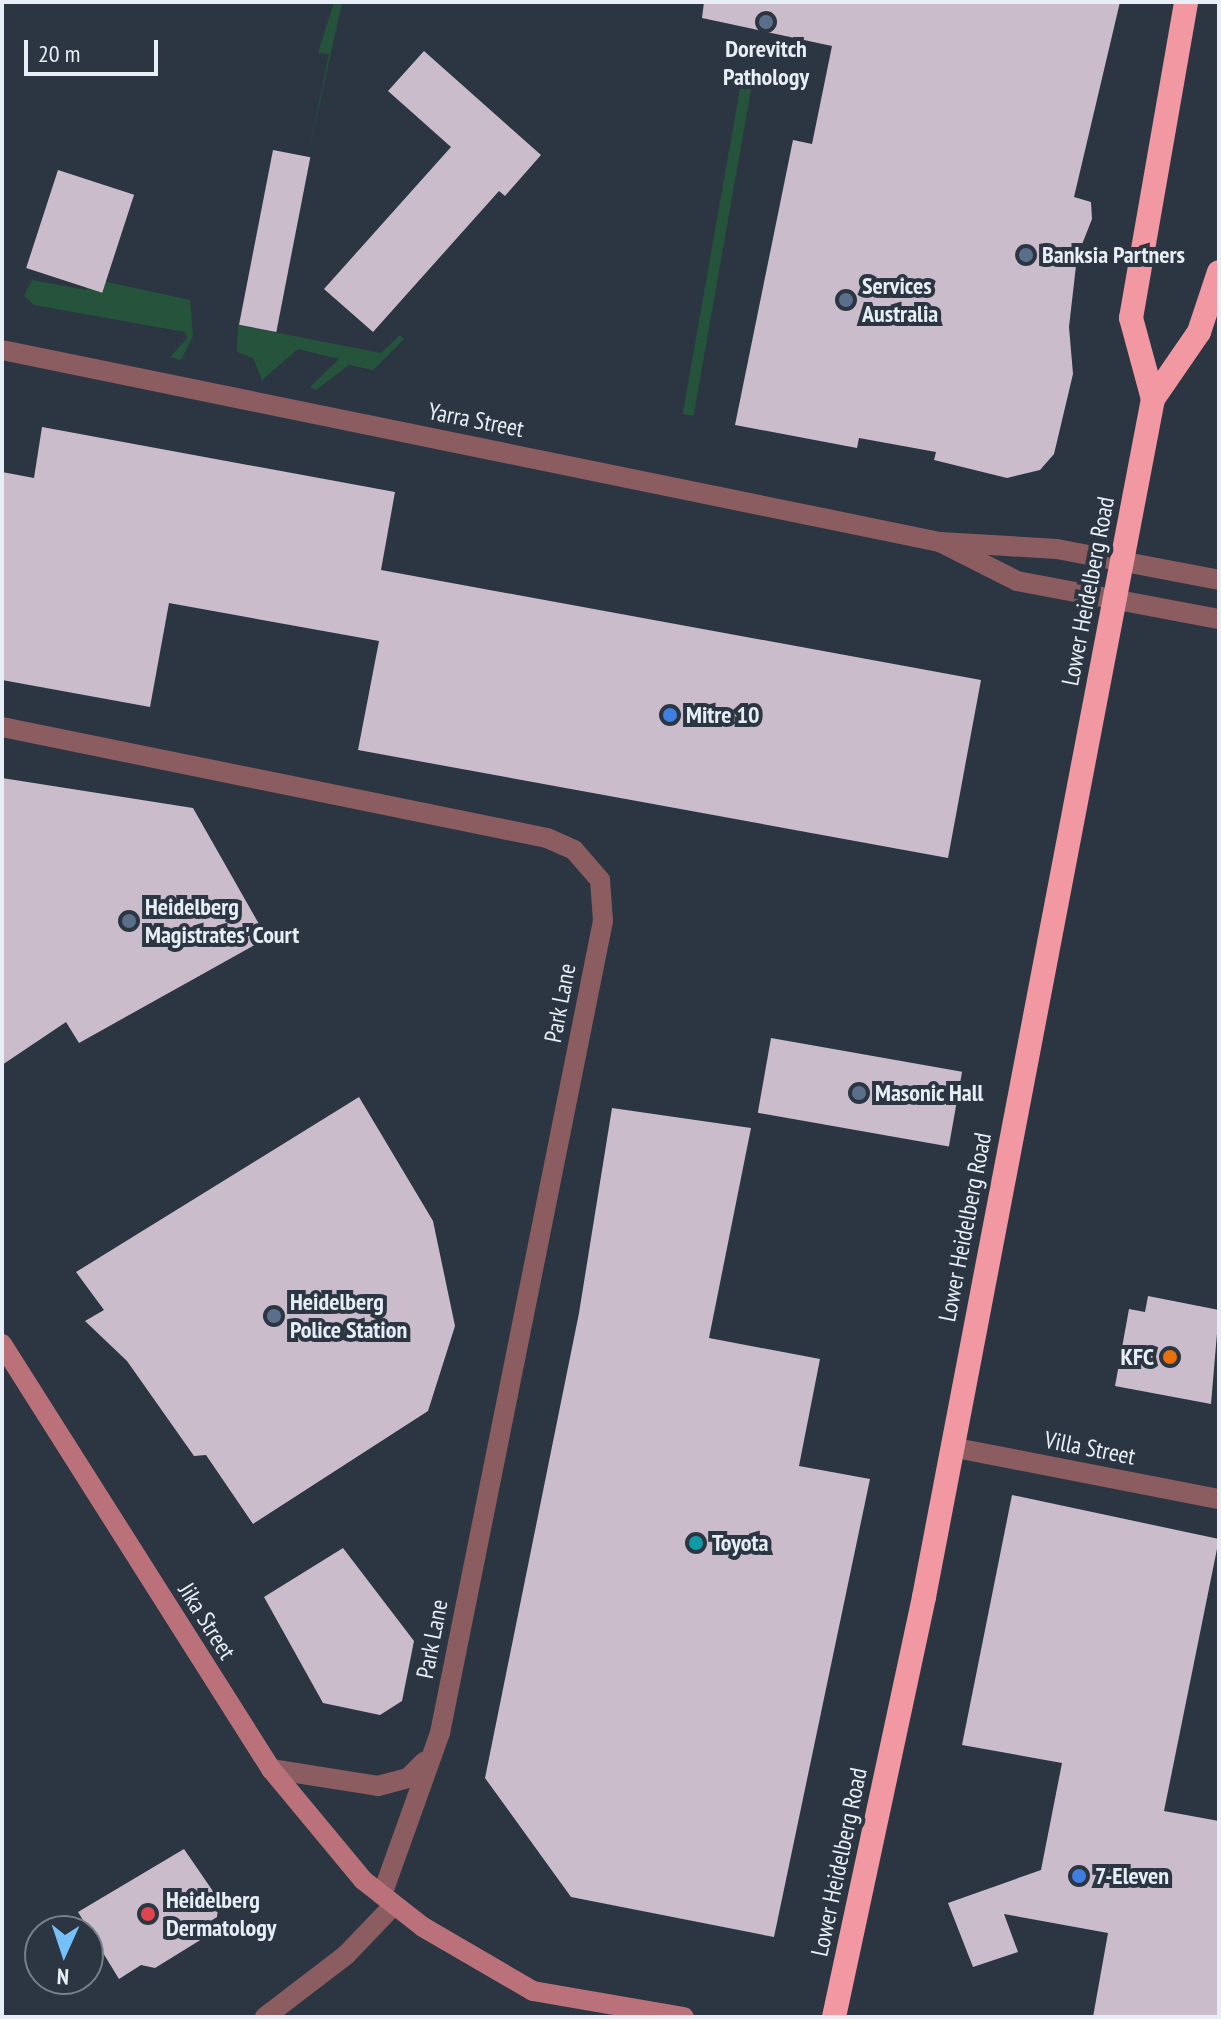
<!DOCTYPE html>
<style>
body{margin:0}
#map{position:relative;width:1221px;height:2019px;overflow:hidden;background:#2c3642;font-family:"PT Sans Narrow",sans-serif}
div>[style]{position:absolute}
.green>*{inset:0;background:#25533b;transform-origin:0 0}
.building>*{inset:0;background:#cabcca;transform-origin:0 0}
.street>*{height:20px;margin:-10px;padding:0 10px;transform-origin:10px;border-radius:10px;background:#8b5d61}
.secondary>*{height:20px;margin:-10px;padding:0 10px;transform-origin:10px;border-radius:10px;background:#ba717a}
.highway>*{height:24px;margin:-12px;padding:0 12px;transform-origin:12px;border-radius:12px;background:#f298a2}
.dots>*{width:22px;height:22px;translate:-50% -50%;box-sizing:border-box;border:4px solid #2c3642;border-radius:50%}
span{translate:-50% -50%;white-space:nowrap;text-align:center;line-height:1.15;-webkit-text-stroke:8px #2c3642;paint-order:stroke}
.poi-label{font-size:24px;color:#e8eef6;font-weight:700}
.left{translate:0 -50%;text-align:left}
.right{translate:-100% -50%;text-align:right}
.street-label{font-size:24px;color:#e8eef6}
.frame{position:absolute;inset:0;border:4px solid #e8eef6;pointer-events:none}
.north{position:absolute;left:24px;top:1915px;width:80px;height:80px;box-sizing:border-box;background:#2c3642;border:2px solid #77808a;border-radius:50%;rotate:183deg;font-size:22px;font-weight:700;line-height:32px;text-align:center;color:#e8eef6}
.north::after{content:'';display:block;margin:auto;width:28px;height:36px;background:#75c0f6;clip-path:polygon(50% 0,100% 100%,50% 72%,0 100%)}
.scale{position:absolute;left:24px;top:40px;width:134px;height:36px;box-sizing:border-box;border:4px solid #e8eef6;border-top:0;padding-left:10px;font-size:24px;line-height:28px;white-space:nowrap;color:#e8eef6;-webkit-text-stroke:6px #2c3642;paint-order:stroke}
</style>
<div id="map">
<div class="green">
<i style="clip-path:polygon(334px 2px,342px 2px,308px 157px,329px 54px,318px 53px)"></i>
<i style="left:741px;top:83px;width:11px;height:336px;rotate:10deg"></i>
<i style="clip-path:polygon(93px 279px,190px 300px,193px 336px,181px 360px,170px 357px,187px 338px,185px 332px,34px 305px,24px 296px,32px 280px,86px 290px)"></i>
<i style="clip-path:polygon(238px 325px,381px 353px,400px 335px,404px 339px,373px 370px,349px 365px,316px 390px,310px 387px,339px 359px,298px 349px,262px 380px,253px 358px,237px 352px)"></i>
</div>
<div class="building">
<i style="clip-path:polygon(704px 2px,1120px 2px,1074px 197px,1091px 202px,1092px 219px,1077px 257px,1069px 327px,1073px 374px,1054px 454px,1040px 470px,1007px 478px,934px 460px,936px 452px,859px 438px,857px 448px,735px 425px,793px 140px,812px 144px,832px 46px,702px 18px)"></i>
<i style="clip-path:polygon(424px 51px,541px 155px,505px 196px,499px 191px,373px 332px,324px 289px,451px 147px,388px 91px)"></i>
<i style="left:273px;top:150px;width:38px;height:178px;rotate:11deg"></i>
<i style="left:58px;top:170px;width:80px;height:103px;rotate:18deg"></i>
<i style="clip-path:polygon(42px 427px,395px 492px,381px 570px,981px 680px,948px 858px,358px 750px,379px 641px,169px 603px,150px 707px,2px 680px,2px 472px,34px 478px)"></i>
<i style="clip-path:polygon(2px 778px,193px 808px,267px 938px,79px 1043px,66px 1022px,2px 1065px)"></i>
<i style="left:771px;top:1038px;width:194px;height:76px;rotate:10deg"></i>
<i style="clip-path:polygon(359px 1097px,433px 1221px,455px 1326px,428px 1411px,253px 1524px,206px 1455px,194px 1456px,127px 1361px,85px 1321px,104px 1310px,76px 1272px)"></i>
<i style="clip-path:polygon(612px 1108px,751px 1128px,709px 1338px,820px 1359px,799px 1466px,870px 1479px,774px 1937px,571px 1897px,485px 1778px,579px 1313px)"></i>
<i style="clip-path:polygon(1148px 1296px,1219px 1310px,1211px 1404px,1115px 1386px,1129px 1309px,1145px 1312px)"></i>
<i style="clip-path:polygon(1012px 1495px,1219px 1539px,1164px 1811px,1219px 1821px,1219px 2017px,1093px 2017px,1108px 1933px,1004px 1914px,1018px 1952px,973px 1967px,948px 1903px,1041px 1870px,1062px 1763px,962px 1745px)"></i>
<i style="clip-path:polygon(343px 1548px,414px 1641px,402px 1701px,380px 1715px,323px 1703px,264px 1597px)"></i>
<i style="clip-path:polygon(184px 1849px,219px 1900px,217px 1917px,196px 1930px,202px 1939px,155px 1968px,141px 1965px,119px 1979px,78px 1912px)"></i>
</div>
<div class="street">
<i style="left:2px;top:350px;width:957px;rotate:11.57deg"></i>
<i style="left:940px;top:542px;width:117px;rotate:3.4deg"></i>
<i style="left:1057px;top:549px;width:165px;rotate:10.8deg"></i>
<i style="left:940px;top:542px;width:86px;rotate:26.9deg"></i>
<i style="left:1017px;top:581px;width:206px;rotate:10.7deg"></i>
<i style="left:2px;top:727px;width:556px;rotate:11.51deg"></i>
<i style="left:547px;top:838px;width:30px;rotate:24deg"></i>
<i style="left:574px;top:850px;width:40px;rotate:49deg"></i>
<i style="left:600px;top:880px;width:41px;rotate:85.8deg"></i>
<i style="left:603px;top:921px;width:828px;rotate:101.35deg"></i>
<i style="left:440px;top:1733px;width:172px;rotate:109.7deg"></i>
<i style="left:951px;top:1447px;width:273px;rotate:11deg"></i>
<i style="left:271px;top:1769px;width:108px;rotate:9deg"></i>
<i style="left:378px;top:1786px;width:31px;rotate:-15deg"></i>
<i style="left:408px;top:1778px;width:23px;rotate:-45deg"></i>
<i style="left:265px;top:2017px;width:102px;rotate:-37.4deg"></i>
<i style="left:346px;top:1955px;width:68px;rotate:-46.2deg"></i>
</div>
<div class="secondary">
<i style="left:2px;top:1344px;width:503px;rotate:57.67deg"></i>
<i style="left:271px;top:1769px;width:144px;rotate:50.3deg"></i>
<i style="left:363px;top:1880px;width:76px;rotate:38.1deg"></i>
<i style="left:423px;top:1927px;width:127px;rotate:30.2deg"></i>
<i style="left:533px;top:1991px;width:153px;rotate:9.8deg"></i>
</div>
<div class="highway">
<i style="left:1153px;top:399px;width:84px;rotate:-105.2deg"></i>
<i style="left:1131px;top:318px;width:321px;rotate:-80.1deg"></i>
<i style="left:834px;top:2017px;width:430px;rotate:-77.9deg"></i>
<i style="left:924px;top:1597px;width:1220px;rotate:-79.18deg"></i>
<i style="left:1153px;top:399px;width:81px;rotate:-55.5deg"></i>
<i style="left:1199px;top:332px;width:63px;rotate:-71.6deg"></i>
</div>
<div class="dots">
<i style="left:766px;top:22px;background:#5c6f8a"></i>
<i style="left:1026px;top:255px;background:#5c6f8a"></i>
<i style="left:846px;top:300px;background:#5c6f8a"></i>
<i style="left:670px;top:715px;background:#3f7fe0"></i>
<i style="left:129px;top:921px;background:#5c6f8a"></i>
<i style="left:859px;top:1093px;background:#5c6f8a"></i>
<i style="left:274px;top:1316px;background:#5c6f8a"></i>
<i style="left:1170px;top:1357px;background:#e8710a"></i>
<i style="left:696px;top:1543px;background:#0f9aa8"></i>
<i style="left:1079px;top:1876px;background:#3f7fe0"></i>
<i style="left:148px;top:1914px;background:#e0444e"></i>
</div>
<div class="poi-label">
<span style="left:766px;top:63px">Dorevitch<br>Pathology</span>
<span class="left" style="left:1042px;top:255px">Banksia Partners</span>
<span class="left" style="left:862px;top:300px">Services<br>Australia</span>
<span class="left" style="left:686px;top:715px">Mitre 10</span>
<span class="left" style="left:145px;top:921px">Heidelberg<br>Magistrates' Court</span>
<span class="left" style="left:875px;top:1093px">Masonic Hall</span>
<span class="left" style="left:290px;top:1316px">Heidelberg<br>Police Station</span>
<span class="right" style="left:1154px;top:1357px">KFC</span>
<span class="left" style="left:712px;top:1543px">Toyota</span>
<span class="left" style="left:1095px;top:1876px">7-Eleven</span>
<span class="left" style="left:166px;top:1914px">Heidelberg<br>Dermatology</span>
</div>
<div class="street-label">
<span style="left:476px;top:420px;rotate:11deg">Yarra Street</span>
<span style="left:1088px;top:591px;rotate:-79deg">Lower Heidelberg Road</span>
<span style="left:560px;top:1003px;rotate:-79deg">Park Lane</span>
<span style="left:965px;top:1227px;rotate:-79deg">Lower Heidelberg Road</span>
<span style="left:1090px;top:1448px;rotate:11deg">Villa Street</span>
<span style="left:207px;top:1621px;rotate:58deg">Jika Street</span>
<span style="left:432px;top:1639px;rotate:-79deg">Park Lane</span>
<span style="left:839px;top:1862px;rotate:-78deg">Lower Heidelberg Road</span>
</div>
<div class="frame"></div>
<div class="north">N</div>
<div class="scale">20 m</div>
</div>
